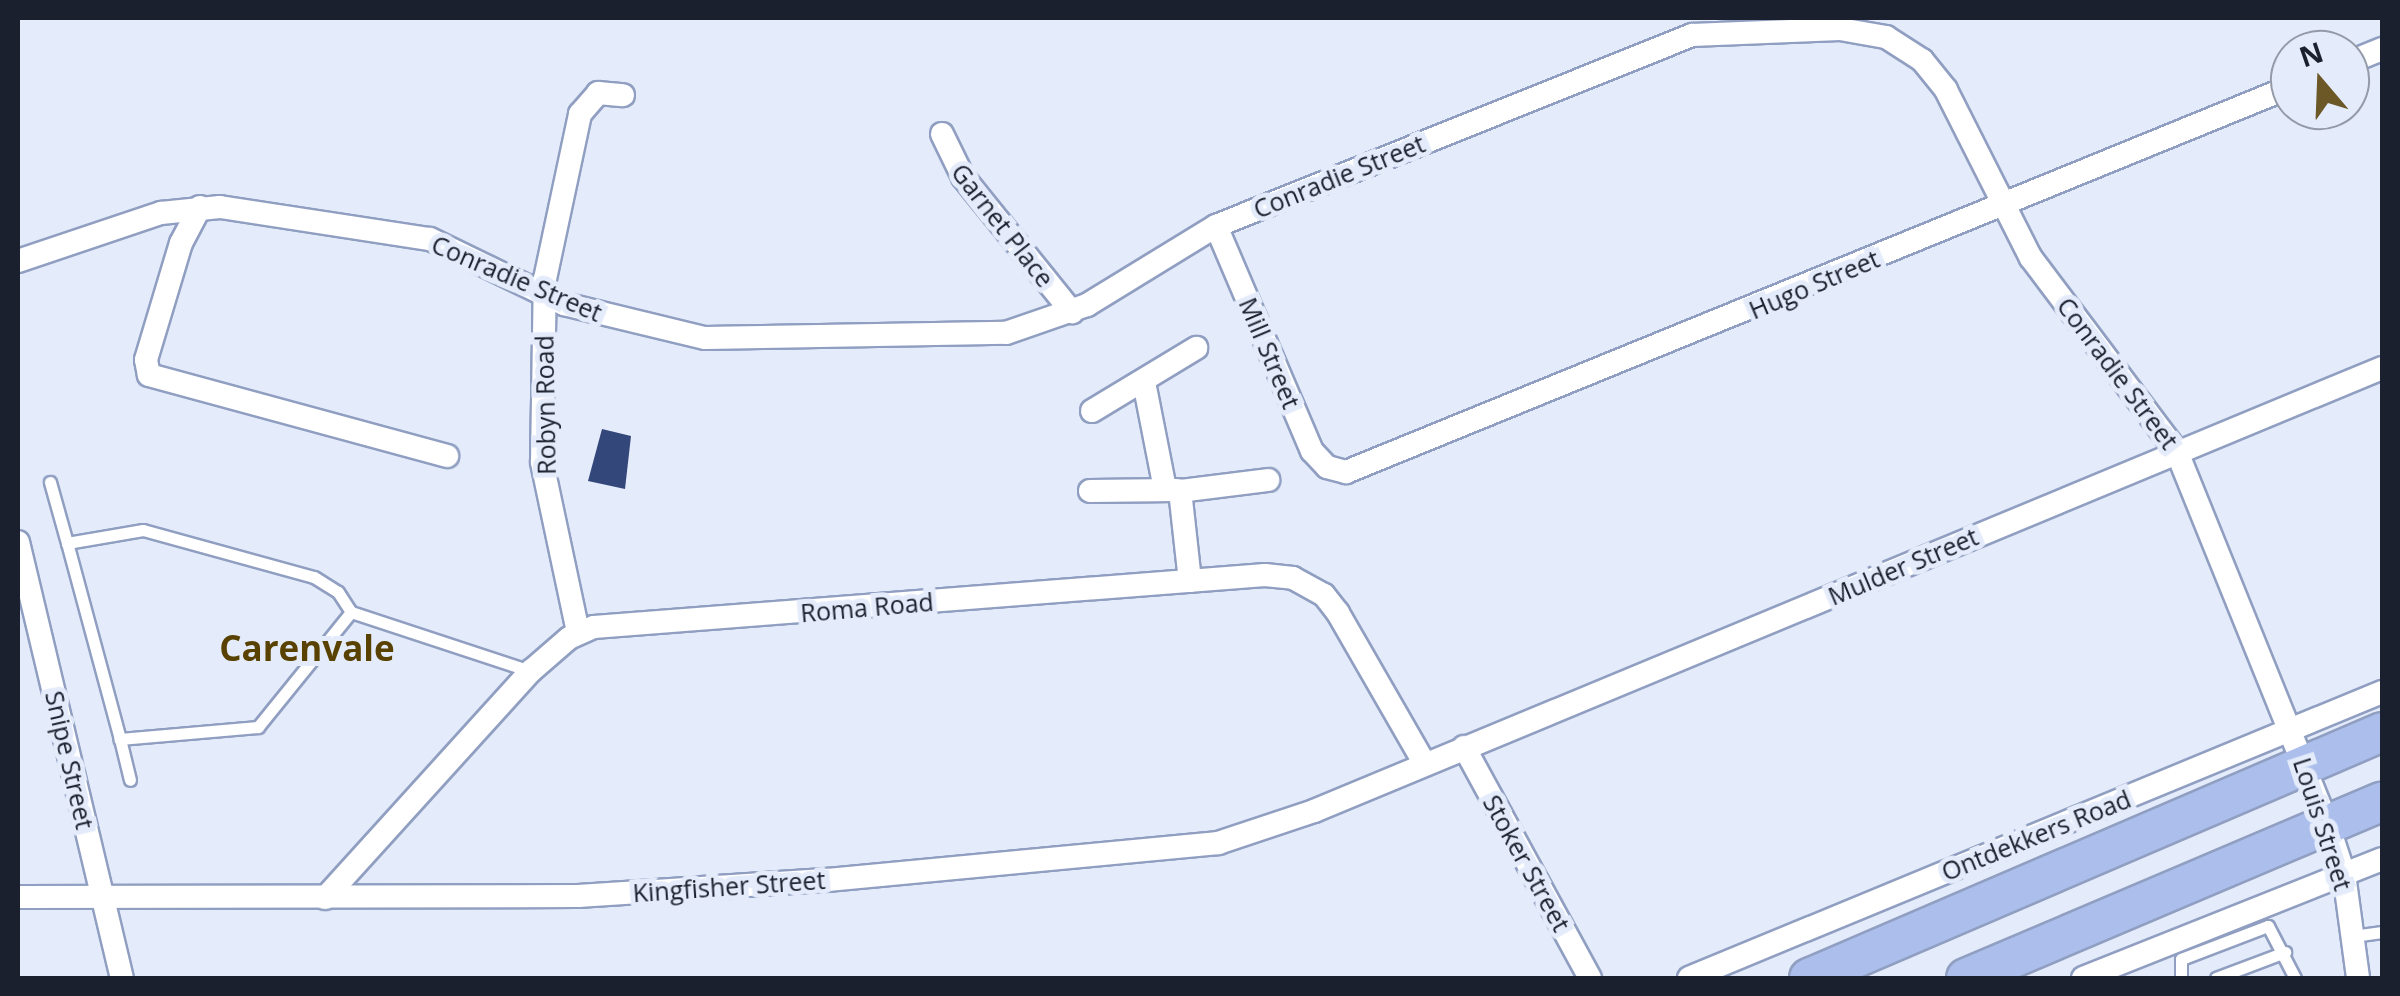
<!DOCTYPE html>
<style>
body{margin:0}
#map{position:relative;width:2400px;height:996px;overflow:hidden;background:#e4ebfa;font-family:"Open Sans",sans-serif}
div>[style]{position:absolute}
.building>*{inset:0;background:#33477b}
.roads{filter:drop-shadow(2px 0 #909fc1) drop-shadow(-2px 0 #909fc1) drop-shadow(0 2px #909fc1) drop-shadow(0 -2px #909fc1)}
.lane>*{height:11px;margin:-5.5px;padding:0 5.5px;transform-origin:5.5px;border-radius:5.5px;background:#fff}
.street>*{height:22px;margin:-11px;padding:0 11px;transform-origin:11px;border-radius:11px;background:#fff}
.primary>*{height:38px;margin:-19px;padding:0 19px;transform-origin:19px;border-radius:19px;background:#acbeec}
span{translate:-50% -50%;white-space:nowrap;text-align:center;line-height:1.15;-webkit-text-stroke:10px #e4ebfa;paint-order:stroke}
.street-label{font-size:25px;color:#1b202e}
.district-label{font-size:35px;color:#594201;font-weight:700}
.frame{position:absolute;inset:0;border:20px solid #1b202e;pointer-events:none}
.north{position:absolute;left:2270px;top:30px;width:100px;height:100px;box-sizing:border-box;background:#e4ebfa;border:2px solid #949aa8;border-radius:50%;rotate:341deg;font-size:28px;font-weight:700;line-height:40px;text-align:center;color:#1b202e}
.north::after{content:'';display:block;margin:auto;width:35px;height:45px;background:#6c5726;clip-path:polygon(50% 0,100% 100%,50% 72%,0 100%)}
</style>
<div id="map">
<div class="building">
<i style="clip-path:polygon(602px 429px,631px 436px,625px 489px,588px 481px)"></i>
</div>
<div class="roads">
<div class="lane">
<i style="left:50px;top:482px;width:63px;rotate:74.4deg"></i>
<i style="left:351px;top:612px;width:148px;rotate:129deg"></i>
<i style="left:258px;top:727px;width:139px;rotate:175deg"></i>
<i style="left:120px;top:739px;width:203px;rotate:-105.1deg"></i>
<i style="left:67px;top:543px;width:77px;rotate:-9.7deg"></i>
<i style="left:143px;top:530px;width:177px;rotate:15.4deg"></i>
<i style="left:314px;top:577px;width:28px;rotate:32deg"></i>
<i style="left:338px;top:592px;width:24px;rotate:57deg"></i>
<i style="left:351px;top:612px;width:188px;rotate:18.2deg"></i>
<i style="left:120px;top:739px;width:42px;rotate:76.3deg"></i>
<i style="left:2353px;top:936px;width:29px;rotate:-8deg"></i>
<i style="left:2181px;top:978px;width:19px;rotate:-90deg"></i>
<i style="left:2181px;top:959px;width:93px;rotate:-20.8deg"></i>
<i style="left:2268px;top:926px;width:59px;rotate:62.6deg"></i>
<i style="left:2216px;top:978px;width:74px;rotate:-20.6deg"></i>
</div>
<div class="street">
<i style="left:2350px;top:62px;width:35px;rotate:-22deg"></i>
<i style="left:942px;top:134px;width:48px;rotate:64deg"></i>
<i style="left:963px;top:177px;width:174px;rotate:51.1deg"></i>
<i style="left:200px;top:207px;width:41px;rotate:117.8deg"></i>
<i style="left:181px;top:243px;width:122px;rotate:106.7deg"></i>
<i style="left:146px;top:360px;width:15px;rotate:79deg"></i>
<i style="left:149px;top:375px;width:309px;rotate:15.2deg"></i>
<i style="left:1216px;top:226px;width:245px;rotate:66.9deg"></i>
<i style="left:1312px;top:451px;width:22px;rotate:47deg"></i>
<i style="left:1327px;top:467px;width:20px;rotate:15deg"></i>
<i style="left:1346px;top:472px;width:1019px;rotate:-22.19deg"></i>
<i style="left:18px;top:261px;width:151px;rotate:-18.6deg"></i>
<i style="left:161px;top:213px;width:59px;rotate:-5.8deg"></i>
<i style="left:220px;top:207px;width:212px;rotate:8.7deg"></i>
<i style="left:430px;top:239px;width:149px;rotate:25.9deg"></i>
<i style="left:564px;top:304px;width:145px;rotate:13.6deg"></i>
<i style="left:705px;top:338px;width:301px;rotate:-1deg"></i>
<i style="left:1006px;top:333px;width:86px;rotate:-19.1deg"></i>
<i style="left:1087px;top:305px;width:151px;rotate:-31.5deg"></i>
<i style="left:1216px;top:226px;width:513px;rotate:-21.86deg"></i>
<i style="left:1692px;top:35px;width:148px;rotate:-2.3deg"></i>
<i style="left:1840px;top:29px;width:47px;rotate:9.9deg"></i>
<i style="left:1886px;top:37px;width:43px;rotate:32.6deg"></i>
<i style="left:1922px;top:60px;width:38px;rotate:51deg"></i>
<i style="left:1946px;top:90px;width:188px;rotate:63.2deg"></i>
<i style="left:2031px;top:258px;width:243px;rotate:53deg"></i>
<i style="left:2177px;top:452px;width:402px;rotate:68deg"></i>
<i style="left:2328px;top:825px;width:52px;rotate:71.9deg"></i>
<i style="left:2344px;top:874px;width:105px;rotate:82.3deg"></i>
<i style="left:1144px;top:382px;width:109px;rotate:78.9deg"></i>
<i style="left:1092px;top:411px;width:122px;rotate:-31.2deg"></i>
<i style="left:1090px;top:491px;width:86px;rotate:-0.7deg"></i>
<i style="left:18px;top:542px;width:448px;rotate:76.6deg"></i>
<i style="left:1190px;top:581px;width:91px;rotate:-96.3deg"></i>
<i style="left:1180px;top:491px;width:89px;rotate:-7.1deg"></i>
<i style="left:578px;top:632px;width:174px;rotate:-102deg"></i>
<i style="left:542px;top:462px;width:183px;rotate:-89.1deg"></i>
<i style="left:545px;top:279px;width:169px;rotate:-78deg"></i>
<i style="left:580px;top:114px;width:28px;rotate:-49deg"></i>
<i style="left:598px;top:93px;width:25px;rotate:5deg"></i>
<i style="left:1464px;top:747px;width:263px;rotate:61.4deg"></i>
<i style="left:18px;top:897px;width:560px;rotate:-0.1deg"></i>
<i style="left:578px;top:896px;width:251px;rotate:-3.7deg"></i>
<i style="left:828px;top:880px;width:392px;rotate:-5.4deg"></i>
<i style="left:1218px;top:843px;width:101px;rotate:-18.4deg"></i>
<i style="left:1314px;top:811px;width:1156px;rotate:-22.53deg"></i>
<i style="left:325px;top:898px;width:307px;rotate:-47.8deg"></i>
<i style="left:531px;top:671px;width:50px;rotate:-41deg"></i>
<i style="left:569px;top:638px;width:27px;rotate:-24deg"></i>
<i style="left:594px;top:627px;width:673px;rotate:-4.43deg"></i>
<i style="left:1265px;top:575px;width:28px;rotate:6deg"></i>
<i style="left:1293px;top:578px;width:35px;rotate:29deg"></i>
<i style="left:1324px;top:595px;width:23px;rotate:52deg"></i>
<i style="left:1338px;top:613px;width:171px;rotate:60.1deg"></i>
<i style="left:1689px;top:978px;width:750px;rotate:-22.43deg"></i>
<i style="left:2083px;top:978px;width:322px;rotate:-21.7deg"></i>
</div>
<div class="primary">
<i style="left:1809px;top:978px;width:624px;rotate:-23.23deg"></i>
<i style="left:1966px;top:978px;width:452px;rotate:-23deg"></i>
</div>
</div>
<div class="street-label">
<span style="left:1339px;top:176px;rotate:-22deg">Conradie Street</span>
<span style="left:1003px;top:225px;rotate:52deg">Garnet Place</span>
<span style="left:517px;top:278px;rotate:23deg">Conradie Street</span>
<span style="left:1814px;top:284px;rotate:-23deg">Hugo Street</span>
<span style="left:1270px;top:353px;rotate:67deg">Mill Street</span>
<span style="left:2118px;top:373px;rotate:53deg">Conradie Street</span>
<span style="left:545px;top:405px;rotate:-91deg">Robyn Road</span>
<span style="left:1903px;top:566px;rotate:-23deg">Mulder Street</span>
<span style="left:867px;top:607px;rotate:-5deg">Roma Road</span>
<span style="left:70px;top:760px;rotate:77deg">Snipe Street</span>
<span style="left:2323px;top:824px;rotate:72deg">Louis Street</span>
<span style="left:2036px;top:835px;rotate:-22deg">Ontdekkers Road</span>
<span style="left:1527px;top:863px;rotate:61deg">Stoker Street</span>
<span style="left:729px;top:886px;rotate:-4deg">Kingfisher Street</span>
</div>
<div class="district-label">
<span style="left:307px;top:648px">Carenvale</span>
</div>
<div class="frame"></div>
<div class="north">N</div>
</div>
